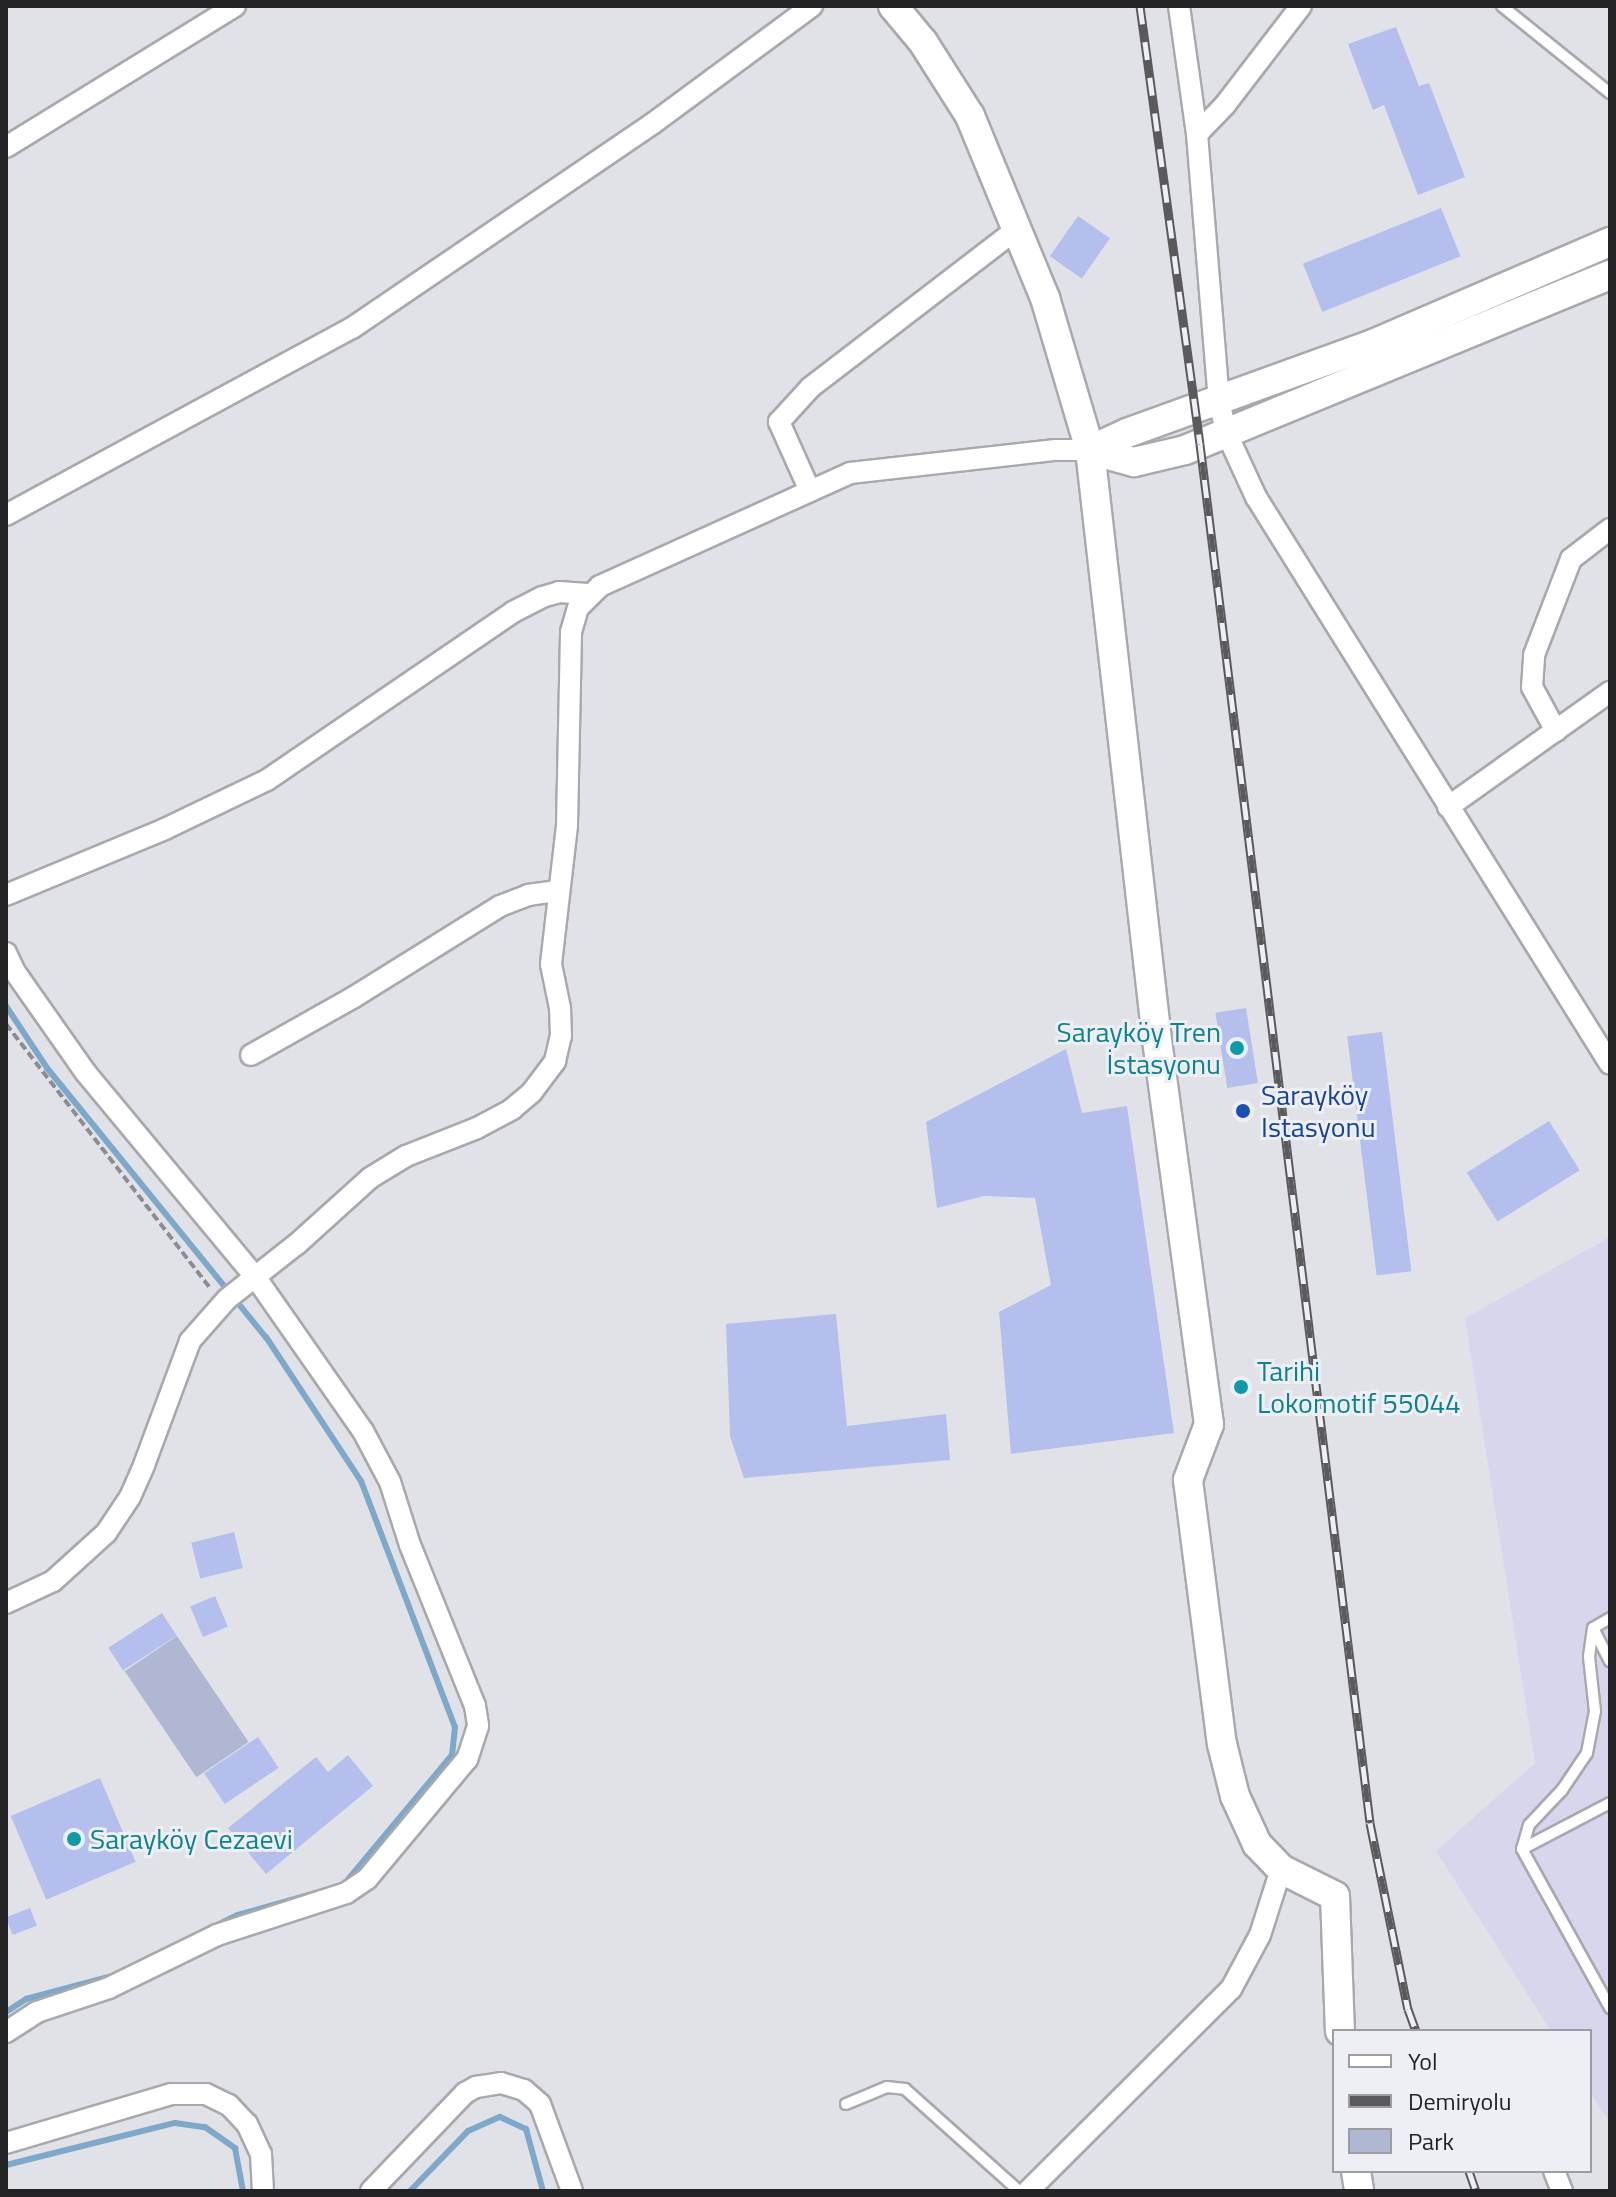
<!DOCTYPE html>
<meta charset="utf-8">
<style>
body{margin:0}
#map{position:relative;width:1616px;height:2197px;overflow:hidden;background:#e1e2e7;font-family:"Titillium Web",sans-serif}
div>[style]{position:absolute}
.industrial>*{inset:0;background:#d8d6ec}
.green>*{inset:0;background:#b0b7d3;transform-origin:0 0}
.stream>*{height:6px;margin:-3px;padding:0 3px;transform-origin:3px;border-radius:3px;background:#7ea8ca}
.building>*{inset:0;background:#b4bfee;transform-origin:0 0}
.path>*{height:4px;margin-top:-2px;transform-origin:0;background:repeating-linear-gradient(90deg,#8c8d90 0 8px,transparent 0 12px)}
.roads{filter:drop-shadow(2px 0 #a8a9ae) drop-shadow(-2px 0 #a8a9ae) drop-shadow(0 2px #a8a9ae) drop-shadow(0 -2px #a8a9ae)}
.lane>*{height:10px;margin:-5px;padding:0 5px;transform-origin:5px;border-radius:5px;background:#fff}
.street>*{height:20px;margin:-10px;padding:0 10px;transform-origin:10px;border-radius:10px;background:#fff}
.secondary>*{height:28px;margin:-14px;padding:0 14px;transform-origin:14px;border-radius:14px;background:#fff}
.rail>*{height:9px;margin-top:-4.5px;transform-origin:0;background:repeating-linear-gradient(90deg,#eeeff4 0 18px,#5a5a5d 0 36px);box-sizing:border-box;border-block:2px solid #5a5a5d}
.dots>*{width:22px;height:22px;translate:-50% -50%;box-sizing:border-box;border:4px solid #eeeff4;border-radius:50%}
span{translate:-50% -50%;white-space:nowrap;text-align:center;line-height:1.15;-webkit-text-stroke:6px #eeeff4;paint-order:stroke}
.culture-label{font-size:28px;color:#0d838f}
.right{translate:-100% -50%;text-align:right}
.left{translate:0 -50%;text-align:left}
.transit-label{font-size:28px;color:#164399}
.frame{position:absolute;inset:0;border:8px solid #232325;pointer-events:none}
.legend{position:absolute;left:1332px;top:2029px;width:260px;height:144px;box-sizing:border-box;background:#eeeff4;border:2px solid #9d9da1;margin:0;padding:10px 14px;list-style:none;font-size:24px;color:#232325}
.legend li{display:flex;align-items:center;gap:16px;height:40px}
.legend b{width:40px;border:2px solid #9d9da1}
</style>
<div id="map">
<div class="industrial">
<i style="clip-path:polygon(1610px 1237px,1610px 2123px,1590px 2092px,1590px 2031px,1551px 2031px,1436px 1851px,1535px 1763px,1465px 1318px)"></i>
</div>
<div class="green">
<i style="left:177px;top:1636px;width:128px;height:63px;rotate:56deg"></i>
</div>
<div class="stream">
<i style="left:6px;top:1006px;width:74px;rotate:56.5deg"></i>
<i style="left:47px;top:1068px;width:347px;rotate:50.9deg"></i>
<i style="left:266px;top:1337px;width:173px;rotate:56.6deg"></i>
<i style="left:361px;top:1481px;width:263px;rotate:69.1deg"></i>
<i style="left:455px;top:1727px;width:28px;rotate:96deg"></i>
<i style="left:452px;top:1755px;width:168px;rotate:129.9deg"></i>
<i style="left:215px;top:1926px;width:25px;rotate:-26deg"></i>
<i style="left:238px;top:1915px;width:91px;rotate:-15.9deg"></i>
<i style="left:6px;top:2012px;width:24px;rotate:-33deg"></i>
<i style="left:26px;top:1999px;width:96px;rotate:-15deg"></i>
<i style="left:6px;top:2165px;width:174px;rotate:-14deg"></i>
<i style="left:175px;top:2123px;width:30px;rotate:8deg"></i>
<i style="left:205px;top:2127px;width:37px;rotate:35deg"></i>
<i style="left:235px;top:2148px;width:44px;rotate:79.5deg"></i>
<i style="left:410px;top:2191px;width:83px;rotate:-46deg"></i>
<i style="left:468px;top:2131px;width:35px;rotate:-24deg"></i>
<i style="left:500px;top:2117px;width:29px;rotate:25deg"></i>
<i style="left:526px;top:2129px;width:64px;rotate:74.7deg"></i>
</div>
<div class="building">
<i style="clip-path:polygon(1396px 27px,1419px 86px,1429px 83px,1465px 177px,1418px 195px,1384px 105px,1373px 110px,1348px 44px)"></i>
<i style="left:1441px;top:208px;width:52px;height:149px;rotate:68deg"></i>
<i style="left:1078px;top:216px;width:39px;height:49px;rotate:35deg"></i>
<i style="left:1246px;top:1008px;width:76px;height:31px;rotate:81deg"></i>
<i style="left:1382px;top:1032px;width:241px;height:35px;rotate:83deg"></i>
<i style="clip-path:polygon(1066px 1049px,1082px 1113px,1127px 1106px,1174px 1433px,1011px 1454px,999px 1312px,1051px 1285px,1035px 1198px,984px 1196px,937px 1208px,926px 1122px)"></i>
<i style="left:1549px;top:1121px;width:58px;height:97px;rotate:58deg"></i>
<i style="clip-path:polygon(836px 1314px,847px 1426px,946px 1414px,950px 1460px,744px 1478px,730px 1436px,726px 1324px)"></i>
<i style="left:234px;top:1532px;width:37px;height:44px;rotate:76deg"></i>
<i style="left:215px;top:1596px;width:33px;height:27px;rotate:67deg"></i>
<i style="left:162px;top:1613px;width:27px;height:64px;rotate:57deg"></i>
<i style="left:258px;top:1737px;width:37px;height:65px;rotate:56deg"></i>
<i style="clip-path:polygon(348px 1755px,373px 1786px,266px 1874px,228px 1828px,316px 1757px,328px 1772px)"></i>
<i style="left:100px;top:1778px;width:91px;height:97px;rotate:67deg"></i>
<i style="left:30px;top:1908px;width:19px;height:26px;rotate:69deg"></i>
</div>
<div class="path">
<i style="left:6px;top:1024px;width:334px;rotate:52.3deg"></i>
</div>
<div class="roads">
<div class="lane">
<i style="left:1502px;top:6px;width:139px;rotate:38.9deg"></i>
<i style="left:1593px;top:1628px;width:29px;rotate:98deg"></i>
<i style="left:1589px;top:1657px;width:54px;rotate:83.7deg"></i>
<i style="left:1595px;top:1711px;width:43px;rotate:100.8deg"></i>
<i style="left:1587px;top:1753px;width:45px;rotate:124deg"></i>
<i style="left:1562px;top:1790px;width:48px;rotate:133.3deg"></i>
<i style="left:1529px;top:1825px;width:25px;rotate:106deg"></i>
<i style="left:1522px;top:1849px;width:182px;rotate:61deg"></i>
<i style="left:1593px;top:1628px;width:20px;rotate:-30deg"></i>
<i style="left:1594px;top:1630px;width:35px;rotate:63deg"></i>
<i style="left:1522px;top:1849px;width:99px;rotate:-27.6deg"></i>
<i style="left:846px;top:2104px;width:44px;rotate:-22.5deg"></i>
<i style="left:887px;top:2087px;width:18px;rotate:6deg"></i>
<i style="left:905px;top:2089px;width:153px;rotate:41.8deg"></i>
</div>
<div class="street">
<i style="left:1179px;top:6px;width:129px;rotate:82deg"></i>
<i style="left:1197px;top:134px;width:268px;rotate:85.3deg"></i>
<i style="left:1219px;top:401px;width:32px;rotate:77deg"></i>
<i style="left:1226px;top:432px;width:72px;rotate:65.2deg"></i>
<i style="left:1256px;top:497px;width:668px;rotate:58.02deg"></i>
<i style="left:1197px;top:134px;width:40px;rotate:-46deg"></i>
<i style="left:1225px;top:105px;width:125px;rotate:-52.5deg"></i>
<i style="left:6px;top:147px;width:269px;rotate:-31.6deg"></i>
<i style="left:810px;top:491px;width:76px;rotate:-114.2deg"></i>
<i style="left:779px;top:422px;width:47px;rotate:-47.6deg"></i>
<i style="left:811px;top:387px;width:260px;rotate:-37.5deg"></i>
<i style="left:6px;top:515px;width:393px;rotate:-28.4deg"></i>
<i style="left:352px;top:328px;width:363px;rotate:-34.2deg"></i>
<i style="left:652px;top:124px;width:199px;rotate:-36.4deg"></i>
<i style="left:1556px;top:731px;width:50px;rotate:-118.6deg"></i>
<i style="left:1532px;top:687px;width:32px;rotate:-86deg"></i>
<i style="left:1534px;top:655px;width:103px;rotate:-68.9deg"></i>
<i style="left:1571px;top:559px;width:49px;rotate:-37.6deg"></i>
<i style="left:1448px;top:807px;width:199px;rotate:-35.4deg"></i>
<i style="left:6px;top:895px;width:172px;rotate:-22.5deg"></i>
<i style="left:165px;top:829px;width:113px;rotate:-25.7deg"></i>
<i style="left:267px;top:780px;width:298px;rotate:-34.3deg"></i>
<i style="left:513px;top:612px;width:33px;rotate:-27deg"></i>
<i style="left:542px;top:597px;width:18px;rotate:-16deg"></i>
<i style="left:559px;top:592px;width:32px;rotate:4deg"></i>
<i style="left:6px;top:953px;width:21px;rotate:65deg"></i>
<i style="left:15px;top:972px;width:123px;rotate:54.9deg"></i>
<i style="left:86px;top:1073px;width:263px;rotate:50.3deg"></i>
<i style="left:254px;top:1275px;width:190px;rotate:55.1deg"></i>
<i style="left:363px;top:1431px;width:58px;rotate:62.1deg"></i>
<i style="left:390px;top:1482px;width:66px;rotate:72.4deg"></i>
<i style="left:410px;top:1545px;width:174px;rotate:68deg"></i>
<i style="left:475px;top:1706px;width:20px;rotate:81deg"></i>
<i style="left:478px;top:1726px;width:35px;rotate:108deg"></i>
<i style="left:467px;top:1759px;width:156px;rotate:129.8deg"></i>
<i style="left:367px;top:1879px;width:25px;rotate:146deg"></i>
<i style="left:346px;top:1893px;width:136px;rotate:162deg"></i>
<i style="left:217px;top:1935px;width:120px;rotate:153.9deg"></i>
<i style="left:109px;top:1988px;width:76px;rotate:161.6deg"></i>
<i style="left:37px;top:2012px;width:37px;rotate:147deg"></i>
<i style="left:251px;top:1055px;width:118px;rotate:-29.4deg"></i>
<i style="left:354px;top:997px;width:172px;rotate:-31.9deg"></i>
<i style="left:500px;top:906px;width:30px;rotate:-21deg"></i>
<i style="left:528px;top:895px;width:30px;rotate:-8deg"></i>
<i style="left:6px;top:1603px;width:52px;rotate:-25.1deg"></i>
<i style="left:53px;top:1581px;width:72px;rotate:-42.2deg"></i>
<i style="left:106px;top:1533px;width:43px;rotate:-56.3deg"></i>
<i style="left:130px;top:1497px;width:35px;rotate:-66deg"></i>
<i style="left:144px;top:1465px;width:132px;rotate:-69.6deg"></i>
<i style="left:190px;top:1341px;width:56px;rotate:-48.6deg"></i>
<i style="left:227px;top:1299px;width:89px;rotate:-38.2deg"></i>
<i style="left:297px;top:1244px;width:98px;rotate:-42.1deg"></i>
<i style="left:370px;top:1178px;width:42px;rotate:-31.4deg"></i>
<i style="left:406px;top:1156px;width:76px;rotate:-21.5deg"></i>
<i style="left:477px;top:1128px;width:40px;rotate:-28deg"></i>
<i style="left:512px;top:1109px;width:26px;rotate:-40deg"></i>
<i style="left:532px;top:1092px;width:39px;rotate:-53deg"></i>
<i style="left:555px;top:1061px;width:26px;rotate:-77deg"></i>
<i style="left:561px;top:1036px;width:28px;rotate:-92deg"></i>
<i style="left:560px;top:1008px;width:45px;rotate:-101.6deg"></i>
<i style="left:551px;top:964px;width:140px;rotate:-83.4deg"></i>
<i style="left:567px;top:825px;width:193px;rotate:-88.8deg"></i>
<i style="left:571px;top:632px;width:25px;rotate:-74deg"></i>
<i style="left:578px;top:608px;width:31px;rotate:-45deg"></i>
<i style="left:600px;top:586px;width:274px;rotate:-24.3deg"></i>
<i style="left:850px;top:473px;width:207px;rotate:-6.4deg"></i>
<i style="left:1056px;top:450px;width:34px"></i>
<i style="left:6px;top:2143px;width:172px;rotate:-16.5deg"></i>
<i style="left:171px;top:2094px;width:35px"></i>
<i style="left:206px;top:2094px;width:25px;rotate:26deg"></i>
<i style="left:229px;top:2105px;width:26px;rotate:47deg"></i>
<i style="left:247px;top:2124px;width:33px;rotate:65deg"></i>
<i style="left:261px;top:2154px;width:37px;rotate:87deg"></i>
<i style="left:1554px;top:2171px;width:22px;rotate:68deg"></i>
<i style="left:371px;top:2191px;width:136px;rotate:-46.2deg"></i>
<i style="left:465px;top:2093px;width:13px;rotate:-29deg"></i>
<i style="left:476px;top:2087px;width:25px;rotate:-9deg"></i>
<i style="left:501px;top:2083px;width:24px;rotate:17deg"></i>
<i style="left:524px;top:2090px;width:21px;rotate:41deg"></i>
<i style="left:540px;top:2104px;width:93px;rotate:69.8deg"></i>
<i style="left:1028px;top:2191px;width:286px;rotate:-44.9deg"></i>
<i style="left:1231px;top:1989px;width:61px;rotate:-61.8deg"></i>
<i style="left:1260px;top:1935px;width:69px;rotate:-72.3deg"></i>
</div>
<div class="secondary">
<i style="left:893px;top:6px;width:47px;rotate:50.2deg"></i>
<i style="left:923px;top:42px;width:88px;rotate:57.6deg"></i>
<i style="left:970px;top:116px;width:197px;rotate:67.6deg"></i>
<i style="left:1045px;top:298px;width:159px;rotate:73.5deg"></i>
<i style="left:1090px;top:450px;width:594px;rotate:83.52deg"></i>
<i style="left:1157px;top:1040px;width:388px;rotate:82.3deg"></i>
<i style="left:1209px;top:1424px;width:60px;rotate:110.6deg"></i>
<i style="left:1188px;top:1480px;width:266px;rotate:82.7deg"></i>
<i style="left:1222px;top:1744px;width:54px;rotate:76deg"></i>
<i style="left:1235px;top:1796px;width:53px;rotate:65.4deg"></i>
<i style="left:1257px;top:1844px;width:35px;rotate:46deg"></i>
<i style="left:1281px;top:1869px;width:60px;rotate:26.6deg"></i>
<i style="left:1335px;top:1896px;width:135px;rotate:87.9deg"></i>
<i style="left:1090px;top:450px;width:41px;rotate:-24.7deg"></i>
<i style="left:1127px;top:433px;width:264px;rotate:-19.9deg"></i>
<i style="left:1375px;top:343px;width:256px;rotate:-23.3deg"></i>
<i style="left:1090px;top:450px;width:46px;rotate:15.3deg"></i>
<i style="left:1134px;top:462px;width:52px;rotate:-13.2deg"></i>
<i style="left:1185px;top:450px;width:460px;rotate:-22.4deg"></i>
<i style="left:1356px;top:2171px;width:20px;rotate:81deg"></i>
</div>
</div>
<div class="rail">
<i style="left:1140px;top:6px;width:442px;rotate:82.2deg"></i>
<i style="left:1200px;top:444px;width:1389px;rotate:82.97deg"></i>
<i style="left:1370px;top:1823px;width:190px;rotate:78.5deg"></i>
<i style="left:1408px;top:2009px;width:23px;rotate:70deg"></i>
<i style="left:1469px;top:2171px;width:21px;rotate:71deg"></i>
</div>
<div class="dots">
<i style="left:1237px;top:1048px;background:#0f9aa8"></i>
<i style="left:1243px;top:1111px;background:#1a4fb4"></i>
<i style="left:1241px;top:1387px;background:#0f9aa8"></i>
<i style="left:74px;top:1839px;background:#0f9aa8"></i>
</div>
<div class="culture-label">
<span class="right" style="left:1221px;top:1048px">Sarayköy Tren<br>İstasyonu</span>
<span class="left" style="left:1257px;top:1387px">Tarihi<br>Lokomotif 55044</span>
<span class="left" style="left:90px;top:1839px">Sarayköy Cezaevi</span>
</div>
<div class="transit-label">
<span class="left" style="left:1261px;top:1111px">Sarayköy<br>Istasyonu</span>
</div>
<div class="frame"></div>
<ul class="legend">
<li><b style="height:10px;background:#fff"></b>Yol</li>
<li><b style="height:10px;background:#5a5a5d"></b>Demiryolu</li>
<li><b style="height:22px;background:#b0b7d3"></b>Park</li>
</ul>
</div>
